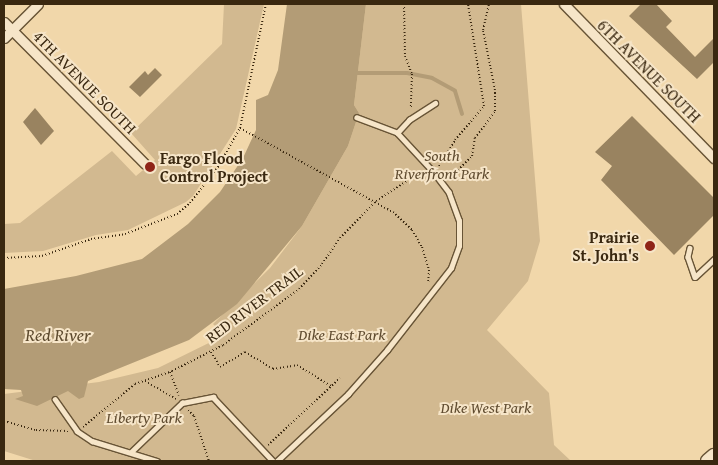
<!DOCTYPE html>
<style>
body{margin:0}
#map{position:relative;width:718px;height:465px;overflow:hidden;background:#f1d7aa;font-family:"Gentium Book Plus",serif}
div>[style]{position:absolute}
.green>*{inset:0;background:#d2b990}
.water>*{inset:0;background:#b39c76}
.stream>*{height:4px;margin:-2px;padding:0 2px;transform-origin:2px;border-radius:2px;background:#b39c76}
.building>*{inset:0;background:#998360}
.path>*{height:2px;margin-top:-1px;transform-origin:0;background:repeating-linear-gradient(90deg,#3a2810 0 1px,transparent 0 3.5px)}
.roads{filter:drop-shadow(1px 0 #685436) drop-shadow(-1px 0 #685436) drop-shadow(0 1px #685436) drop-shadow(0 -1px #685436)}
.lane>*{height:4.5px;margin:-2.25px;padding:0 2.25px;transform-origin:2.25px;border-radius:2.25px;background:#f6e5c8}
.street>*{height:9px;margin:-4.5px;padding:0 4.5px;transform-origin:4.5px;border-radius:4.5px;background:#f6e5c8}
.secondary>*{height:14px;margin:-7px;padding:0 7px;transform-origin:7px;border-radius:7px;background:#f6e5c8}
.dots>*{width:14px;height:14px;translate:-50% -50%;box-sizing:border-box;border:2px solid #f6e5c8;border-radius:50%}
span{translate:-50% -50%;white-space:nowrap;text-align:center;line-height:1.15;-webkit-text-stroke:4px #f6e5c8;paint-order:stroke}
.street-label{font-size:16px;color:#3a2810}
.park-label{font-size:16px;color:#604c30;font-style:italic}
.poi-label{font-size:16px;color:#3a2810;font-weight:700}
.left{translate:0 -50%;text-align:left}
.right{translate:-100% -50%;text-align:right}
.water-label{font-size:18px;color:#5e4b2f;font-style:italic}
.frame{position:absolute;inset:0;border:5px solid #3a2810;pointer-events:none}
</style>
<div id="map">
<div class="green">
<i style="clip-path:polygon(224px 4px,264px 4px,236px 129px,193px 196px,186px 202px,128px 230px,96px 235px,43px 251px,4px 253px,4px 224px,20px 223px,112px 151px,136px 176px,155px 160px,131px 133px,222px 44px)"></i>
<i style="clip-path:polygon(366px 4px,521px 4px,540px 241px,528px 281px,487px 330px,549px 393px,554px 445px,571px 461px,36px 461px,4px 451px,4px 394px,99px 382px,158px 368px,225px 335px,213px 324px,270px 268px,302px 226px,348px 146px,359px 113px,354px 105px)"></i>
</div>
<div class="water">
<i style="clip-path:polygon(287px 4px,366px 4px,354px 105px,359px 113px,348px 146px,302px 226px,237px 304px,189px 340px,88px 381px,84px 397px,79px 399px,68px 391px,37px 406px,15px 399px,23px 396px,21px 390px,4px 389px,4px 289px,76px 276px,142px 259px,188px 224px,220px 192px,243px 158px,256px 130px,256px 100px,268px 95px,278px 70px)"></i>
</div>
<div class="stream">
<i style="left:357px;top:73px;width:50px"></i>
<i style="left:407px;top:73px;width:25px;rotate:11deg"></i>
<i style="left:432px;top:78px;width:26px;rotate:29deg"></i>
<i style="left:455px;top:91px;width:24px;rotate:73deg"></i>
</div>
<div class="building">
<i style="clip-path:polygon(641px 4px,656px 4px,672px 21px,666px 27px,695px 57px,714px 38px,714px 62px,697px 79px,629px 16px)"></i>
<i style="clip-path:polygon(155px 68px,162px 75px,140px 97px,129px 87px,145px 71px,148px 75px)"></i>
<i style="clip-path:polygon(35px 108px,54px 131px,41px 145px,23px 122px)"></i>
<i style="clip-path:polygon(632px 116px,714px 198px,714px 215px,674px 255px,601px 180px,612px 166px,595px 152px)"></i>
</div>
<div class="path">
<i style="left:404px;top:4px;width:52px;rotate:88.9deg"></i>
<i style="left:405px;top:56px;width:19px;rotate:69deg"></i>
<i style="left:412px;top:74px;width:35px;rotate:92deg"></i>
<i style="left:240px;top:128px;width:175px;rotate:28.8deg"></i>
<i style="left:393px;top:212px;width:26px;rotate:43deg"></i>
<i style="left:412px;top:230px;width:20px;rotate:60deg"></i>
<i style="left:422px;top:247px;width:24px;rotate:73deg"></i>
<i style="left:429px;top:270px;width:13px;rotate:94deg"></i>
<i style="left:439px;top:166px;width:31px;rotate:-58deg"></i>
<i style="left:455px;top:140px;width:45px;rotate:-49.5deg"></i>
<i style="left:484px;top:106px;width:103px;rotate:-98.9deg"></i>
<i style="left:448px;top:180px;width:34px;rotate:-45deg"></i>
<i style="left:472px;top:156px;width:18px;rotate:-81deg"></i>
<i style="left:475px;top:138px;width:34px;rotate:-53deg"></i>
<i style="left:495px;top:111px;width:21px;rotate:-90deg"></i>
<i style="left:495px;top:90px;width:61px;rotate:-101.3deg"></i>
<i style="left:483px;top:30px;width:27px;rotate:-77deg"></i>
<i style="left:4px;top:258px;width:38px;rotate:-3deg"></i>
<i style="left:42px;top:256px;width:52px;rotate:-19.1deg"></i>
<i style="left:91px;top:239px;width:34px;rotate:-8deg"></i>
<i style="left:125px;top:234px;width:56px;rotate:-21deg"></i>
<i style="left:177px;top:214px;width:17px;rotate:-40deg"></i>
<i style="left:190px;top:203px;width:46px;rotate:-52.1deg"></i>
<i style="left:218px;top:167px;width:45px;rotate:-60.6deg"></i>
<i style="left:240px;top:128px;width:127px;rotate:-78.2deg"></i>
<i style="left:211px;top:352px;width:17px;rotate:59deg"></i>
<i style="left:220px;top:367px;width:29px;rotate:-31deg"></i>
<i style="left:245px;top:352px;width:33px;rotate:31deg"></i>
<i style="left:273px;top:369px;width:24px;rotate:-9deg"></i>
<i style="left:297px;top:365px;width:40px;rotate:32deg"></i>
<i style="left:170px;top:372px;width:25px;rotate:69deg"></i>
<i style="left:145px;top:381px;width:36px;rotate:30deg"></i>
<i style="left:188px;top:410px;width:8px;rotate:45deg"></i>
<i style="left:194px;top:416px;width:47px;rotate:71.6deg"></i>
<i style="left:4px;top:421px;width:33px;rotate:16deg"></i>
<i style="left:36px;top:430px;width:32px;rotate:2deg"></i>
<i style="left:83px;top:427px;width:67px;rotate:-39.6deg"></i>
<i style="left:135px;top:384px;width:39px;rotate:-19deg"></i>
<i style="left:172px;top:371px;width:57px;rotate:-27deg"></i>
<i style="left:223px;top:345px;width:94px;rotate:-36.4deg"></i>
<i style="left:299px;top:289px;width:34px;rotate:-47deg"></i>
<i style="left:322px;top:264px;width:32px;rotate:-55deg"></i>
<i style="left:340px;top:238px;width:52px;rotate:-45.8deg"></i>
<i style="left:376px;top:201px;width:48px;rotate:-33deg"></i>
<i style="left:416px;top:175px;width:7px;rotate:-8deg"></i>
<i style="left:268px;top:445px;width:98px;rotate:-42.9deg"></i>
</div>
<div class="roads">
<div class="lane">
<i style="left:397px;top:133px;width:18px;rotate:-47deg"></i>
<i style="left:409px;top:120px;width:31px;rotate:-33deg"></i>
<i style="left:690px;top:248px;width:9px;rotate:103deg"></i>
<i style="left:688px;top:257px;width:21px;rotate:71deg"></i>
<i style="left:695px;top:277px;width:26px;rotate:-43deg"></i>
<i style="left:55px;top:399px;width:39px;rotate:55deg"></i>
<i style="left:77px;top:431px;width:18px;rotate:34deg"></i>
<i style="left:92px;top:441px;width:68px;rotate:17.1deg"></i>
<i style="left:131px;top:452px;width:71px;rotate:-43.9deg"></i>
<i style="left:182px;top:403px;width:32px;rotate:-11deg"></i>
<i style="left:213px;top:397px;width:88px;rotate:46.8deg"></i>
<i style="left:277px;top:461px;width:98px;rotate:-43.3deg"></i>
<i style="left:348px;top:394px;width:59px;rotate:-48.4deg"></i>
<i style="left:387px;top:350px;width:104px;rotate:-52deg"></i>
<i style="left:451px;top:268px;width:23px;rotate:-70deg"></i>
<i style="left:459px;top:246px;width:25px;rotate:-90deg"></i>
<i style="left:459px;top:221px;width:30px;rotate:-110deg"></i>
<i style="left:449px;top:193px;width:25px;rotate:-127deg"></i>
<i style="left:434px;top:173px;width:54px;rotate:-132.8deg"></i>
<i style="left:397px;top:133px;width:43px;rotate:-159.4deg"></i>
</div>
<div class="street">
<i style="left:564px;top:4px;width:215px;rotate:45.8deg"></i>
<i style="left:4px;top:22px;width:200px;rotate:45.2deg"></i>
<i style="left:4px;top:38px;width:48px;rotate:-45deg"></i>
</div>
<div class="secondary">
<i style="left:708px;top:461px;width:8px;rotate:-40deg"></i>
</div>
</div>
<div class="dots">
<i style="left:150px;top:167px;background:#8f2418"></i>
<i style="left:650px;top:246px;background:#8f2418"></i>
</div>
<div class="street-label">
<span style="left:649px;top:71px;rotate:45deg">6TH AVENUE SOUTH</span>
<span style="left:85px;top:82px;rotate:45deg">4TH AVENUE SOUTH</span>
<span style="left:254px;top:304px;rotate:-37deg">RED RIVER TRAIL</span>
</div>
<div class="park-label">
<span style="left:442px;top:164px">South<br>Riverfront Park</span>
<span style="left:342px;top:334px">Dike East Park</span>
<span style="left:486px;top:407px">Dike West Park</span>
<span style="left:144px;top:417px">Liberty Park</span>
</div>
<div class="poi-label">
<span class="left" style="left:160px;top:167px">Fargo Flood<br>Control Project</span>
<span class="right" style="left:639px;top:246px">Prairie<br>St. John's</span>
</div>
<div class="water-label">
<span style="left:58px;top:335px">Red River</span>
</div>
<div class="frame"></div>
</div>
